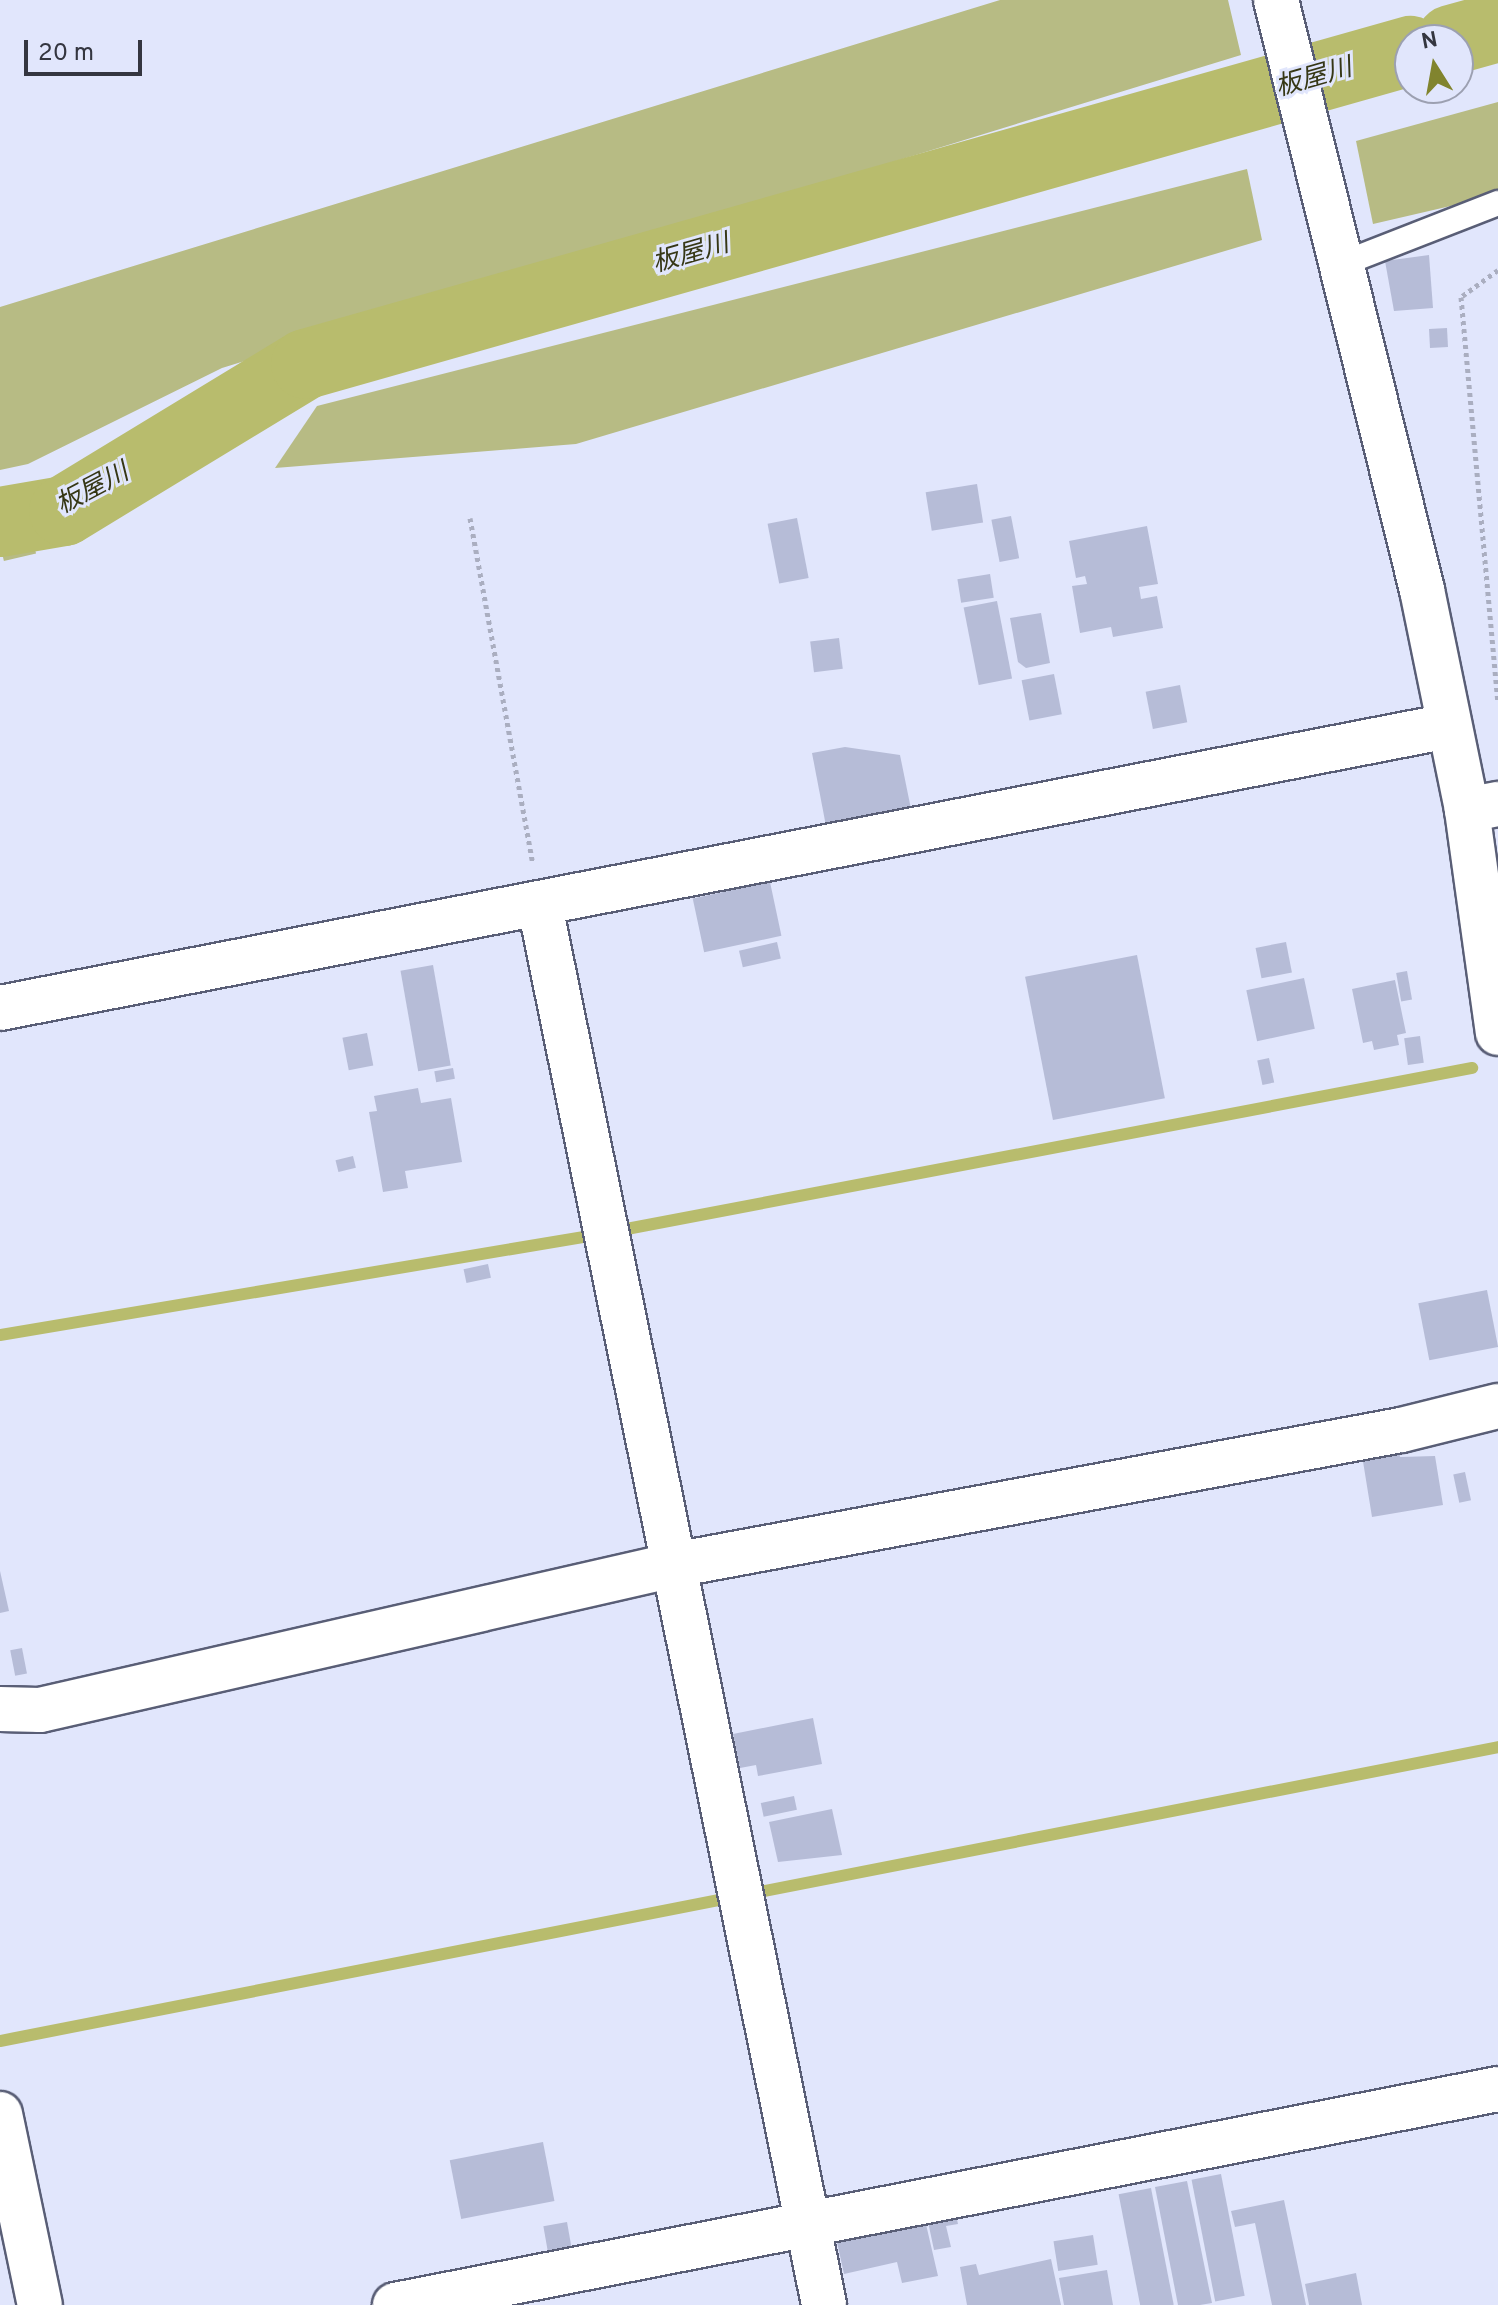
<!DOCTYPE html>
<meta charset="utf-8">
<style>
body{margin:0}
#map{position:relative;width:1498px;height:2305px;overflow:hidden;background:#e1e6fc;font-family:Overpass,"Noto Sans JP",sans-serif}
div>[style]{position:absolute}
.green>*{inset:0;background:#b7bb84;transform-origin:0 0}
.stream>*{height:12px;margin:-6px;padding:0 6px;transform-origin:6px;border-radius:6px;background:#b8bc6d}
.river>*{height:70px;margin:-35px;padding:0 35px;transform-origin:35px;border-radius:35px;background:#b8bc6d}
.building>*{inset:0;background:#b6bcd7;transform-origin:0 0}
.path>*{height:5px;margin-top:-2.5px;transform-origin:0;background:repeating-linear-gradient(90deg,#aaaec0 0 4px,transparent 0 8px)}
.roads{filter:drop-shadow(2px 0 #595e76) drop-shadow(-2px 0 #595e76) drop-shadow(0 2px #595e76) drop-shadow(0 -2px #595e76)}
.service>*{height:24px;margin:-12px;padding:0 12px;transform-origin:12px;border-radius:12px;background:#fff}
.minor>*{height:44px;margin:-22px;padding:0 22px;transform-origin:22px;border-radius:22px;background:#fff}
.tertiary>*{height:44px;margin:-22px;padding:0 22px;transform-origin:22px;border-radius:22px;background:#fff}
span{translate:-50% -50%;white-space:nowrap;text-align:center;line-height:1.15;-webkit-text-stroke:6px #e1e6fc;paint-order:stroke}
.water-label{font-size:26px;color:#363715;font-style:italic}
.north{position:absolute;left:1394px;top:24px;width:80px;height:80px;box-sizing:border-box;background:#e1e6fc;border:2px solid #9ca0b1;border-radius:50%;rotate:349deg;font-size:22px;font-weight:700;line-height:32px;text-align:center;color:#343640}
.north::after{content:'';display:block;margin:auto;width:28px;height:36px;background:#81842e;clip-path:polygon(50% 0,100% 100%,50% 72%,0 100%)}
.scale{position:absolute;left:24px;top:40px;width:118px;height:36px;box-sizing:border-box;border:4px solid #343640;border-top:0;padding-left:10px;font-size:24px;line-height:28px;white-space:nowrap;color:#343640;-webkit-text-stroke:6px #e1e6fc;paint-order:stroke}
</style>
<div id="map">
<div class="green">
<i style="clip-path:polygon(1000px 0,1228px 0,1241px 55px,222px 368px,28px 464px,0 470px,0 307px)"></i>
<i style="clip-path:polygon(1498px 102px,1498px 195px,1373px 224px,1356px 141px)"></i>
<i style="clip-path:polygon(1247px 169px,1262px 240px,576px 444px,275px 468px,317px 406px)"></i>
<i style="left:32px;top:536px;width:18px;height:33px;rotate:77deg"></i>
</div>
<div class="stream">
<i style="left:0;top:1335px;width:603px;rotate:-9.54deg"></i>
<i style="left:595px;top:1235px;width:893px;rotate:-10.78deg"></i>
<i style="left:0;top:2041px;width:1527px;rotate:-11.1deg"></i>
</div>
<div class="river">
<i style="left:1451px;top:40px;width:49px;rotate:-15.5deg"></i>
<i style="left:0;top:522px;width:65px;rotate:-9.8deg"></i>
<i style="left:64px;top:511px;width:283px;rotate:-31.3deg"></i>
<i style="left:306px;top:364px;width:1148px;rotate:-15.83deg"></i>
</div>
<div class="building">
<i style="clip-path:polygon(1429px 255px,1433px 308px,1394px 311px,1385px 261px)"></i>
<i style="left:1447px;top:328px;width:19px;height:18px;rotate:87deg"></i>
<i style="left:977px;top:484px;width:39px;height:52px;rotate:81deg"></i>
<i style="left:1011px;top:516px;width:43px;height:20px;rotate:79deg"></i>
<i style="left:797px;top:518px;width:61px;height:30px;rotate:79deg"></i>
<i style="clip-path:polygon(1147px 526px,1158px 584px,1139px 587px,1141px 599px,1157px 596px,1163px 628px,1113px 637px,1111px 627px,1080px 633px,1072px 586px,1087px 584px,1085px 576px,1076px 578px,1069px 541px)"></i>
<i style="left:990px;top:574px;width:24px;height:33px;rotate:81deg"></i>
<i style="left:997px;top:601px;width:79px;height:34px;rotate:79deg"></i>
<i style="clip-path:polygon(1041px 613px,1050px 663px,1026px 668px,1018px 662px,1010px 618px)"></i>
<i style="left:839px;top:638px;width:31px;height:29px;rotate:83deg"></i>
<i style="left:1054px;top:674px;width:41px;height:33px;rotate:79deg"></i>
<i style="left:1180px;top:685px;width:38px;height:35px;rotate:79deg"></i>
<i style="clip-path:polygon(845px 747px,900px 755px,911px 809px,826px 826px,812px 753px)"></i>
<i style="left:770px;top:882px;width:55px;height:79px;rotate:78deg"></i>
<i style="left:777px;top:942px;width:17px;height:39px;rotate:77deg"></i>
<i style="left:1286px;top:942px;width:31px;height:31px;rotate:79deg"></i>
<i style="left:1137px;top:955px;width:146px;height:114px;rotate:79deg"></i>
<i style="left:433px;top:965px;width:102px;height:33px;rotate:80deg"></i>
<i style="left:1407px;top:971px;width:29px;height:11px;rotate:80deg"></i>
<i style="left:1304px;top:978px;width:52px;height:59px;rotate:78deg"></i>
<i style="clip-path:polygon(1395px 980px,1406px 1033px,1397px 1035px,1399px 1045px,1374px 1050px,1372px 1041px,1363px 1043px,1352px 989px)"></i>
<i style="left:367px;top:1033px;width:33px;height:25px;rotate:79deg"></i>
<i style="left:1420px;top:1036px;width:27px;height:16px;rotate:82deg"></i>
<i style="left:1269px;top:1058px;width:25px;height:12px;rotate:78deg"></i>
<i style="left:453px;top:1068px;width:11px;height:19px;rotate:80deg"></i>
<i style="clip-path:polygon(418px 1088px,421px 1103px,451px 1098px,462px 1162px,405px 1171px,408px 1188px,383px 1192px,369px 1112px,377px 1111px,374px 1096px)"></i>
<i style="left:353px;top:1156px;width:12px;height:18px;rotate:76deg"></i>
<i style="left:488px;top:1264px;width:14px;height:25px;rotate:78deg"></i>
<i style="left:1487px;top:1290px;width:58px;height:70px;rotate:79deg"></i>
<i style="clip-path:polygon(1398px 1437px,1400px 1457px,1435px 1456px,1443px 1505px,1372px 1517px,1360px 1443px)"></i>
<i style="left:1465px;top:1472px;width:29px;height:12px;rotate:78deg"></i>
<i style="clip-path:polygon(0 1571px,9px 1611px,0 1613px)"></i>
<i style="left:22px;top:1648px;width:26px;height:12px;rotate:79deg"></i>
<i style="clip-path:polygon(813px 1718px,822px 1764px,758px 1776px,756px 1765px,740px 1768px,733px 1734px)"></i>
<i style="left:794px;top:1796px;width:14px;height:34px;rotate:78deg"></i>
<i style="clip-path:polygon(832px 1809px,842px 1855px,778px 1862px,769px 1822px)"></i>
<i style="left:543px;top:2142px;width:60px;height:95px;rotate:79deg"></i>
<i style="left:1221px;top:2174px;width:124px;height:30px;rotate:79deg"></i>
<i style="clip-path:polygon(1187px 2181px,1212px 2303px,1200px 2305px,1178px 2305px,1155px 2187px)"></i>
<i style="left:1151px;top:2188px;width:119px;height:33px;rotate:79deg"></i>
<i style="clip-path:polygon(1284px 2200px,1306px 2305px,1272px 2305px,1255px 2223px,1235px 2227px,1231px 2211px)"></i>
<i style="clip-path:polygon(955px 2211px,958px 2224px,946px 2226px,951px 2247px,934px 2250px,927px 2217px)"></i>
<i style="clip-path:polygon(925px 2220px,938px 2276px,902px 2283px,897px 2262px,844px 2274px,835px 2233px)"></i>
<i style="left:567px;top:2222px;width:28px;height:24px;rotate:80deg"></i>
<i style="left:1093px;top:2235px;width:30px;height:40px;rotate:81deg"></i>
<i style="clip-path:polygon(1051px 2259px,1061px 2305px,967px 2305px,960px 2267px,976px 2264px,979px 2275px)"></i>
<i style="clip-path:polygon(1107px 2270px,1113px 2305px,1064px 2305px,1059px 2278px)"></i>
<i style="clip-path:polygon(1356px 2273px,1362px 2305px,1309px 2305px,1305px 2284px)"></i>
</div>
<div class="path">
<i style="left:1498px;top:270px;width:46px;rotate:143.9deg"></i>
<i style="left:1461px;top:297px;width:406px;rotate:84.8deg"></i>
<i style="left:470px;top:518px;width:351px;rotate:79.7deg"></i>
</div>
<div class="roads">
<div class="service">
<i style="left:1339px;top:265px;width:171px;rotate:-21.3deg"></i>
</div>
<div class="minor">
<i style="left:1467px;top:810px;width:32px;rotate:-11deg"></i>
<i style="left:540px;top:906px;width:1428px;rotate:78.52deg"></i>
<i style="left:0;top:1008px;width:1475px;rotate:-11.02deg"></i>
<i style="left:0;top:1709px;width:40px;rotate:1.4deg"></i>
<i style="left:40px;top:1710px;width:650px;rotate:-12.88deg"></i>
<i style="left:674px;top:1565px;width:739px;rotate:-10.52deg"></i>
<i style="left:1401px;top:1430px;width:100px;rotate:-13.9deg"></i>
<i style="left:0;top:2114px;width:195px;rotate:78.2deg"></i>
<i style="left:395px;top:2305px;width:1124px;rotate:-11.08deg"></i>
</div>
<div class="tertiary">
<i style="left:1276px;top:0;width:608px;rotate:76.1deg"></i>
<i style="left:1422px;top:590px;width:225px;rotate:78.4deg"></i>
<i style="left:1467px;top:810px;width:225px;rotate:82.1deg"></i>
</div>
</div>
<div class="water-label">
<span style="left:1314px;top:79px;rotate:-16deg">板屋川</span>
<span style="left:691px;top:255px;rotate:-16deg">板屋川</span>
<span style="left:93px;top:490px;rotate:-28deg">板屋川</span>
</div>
<div class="north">N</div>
<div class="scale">20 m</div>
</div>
